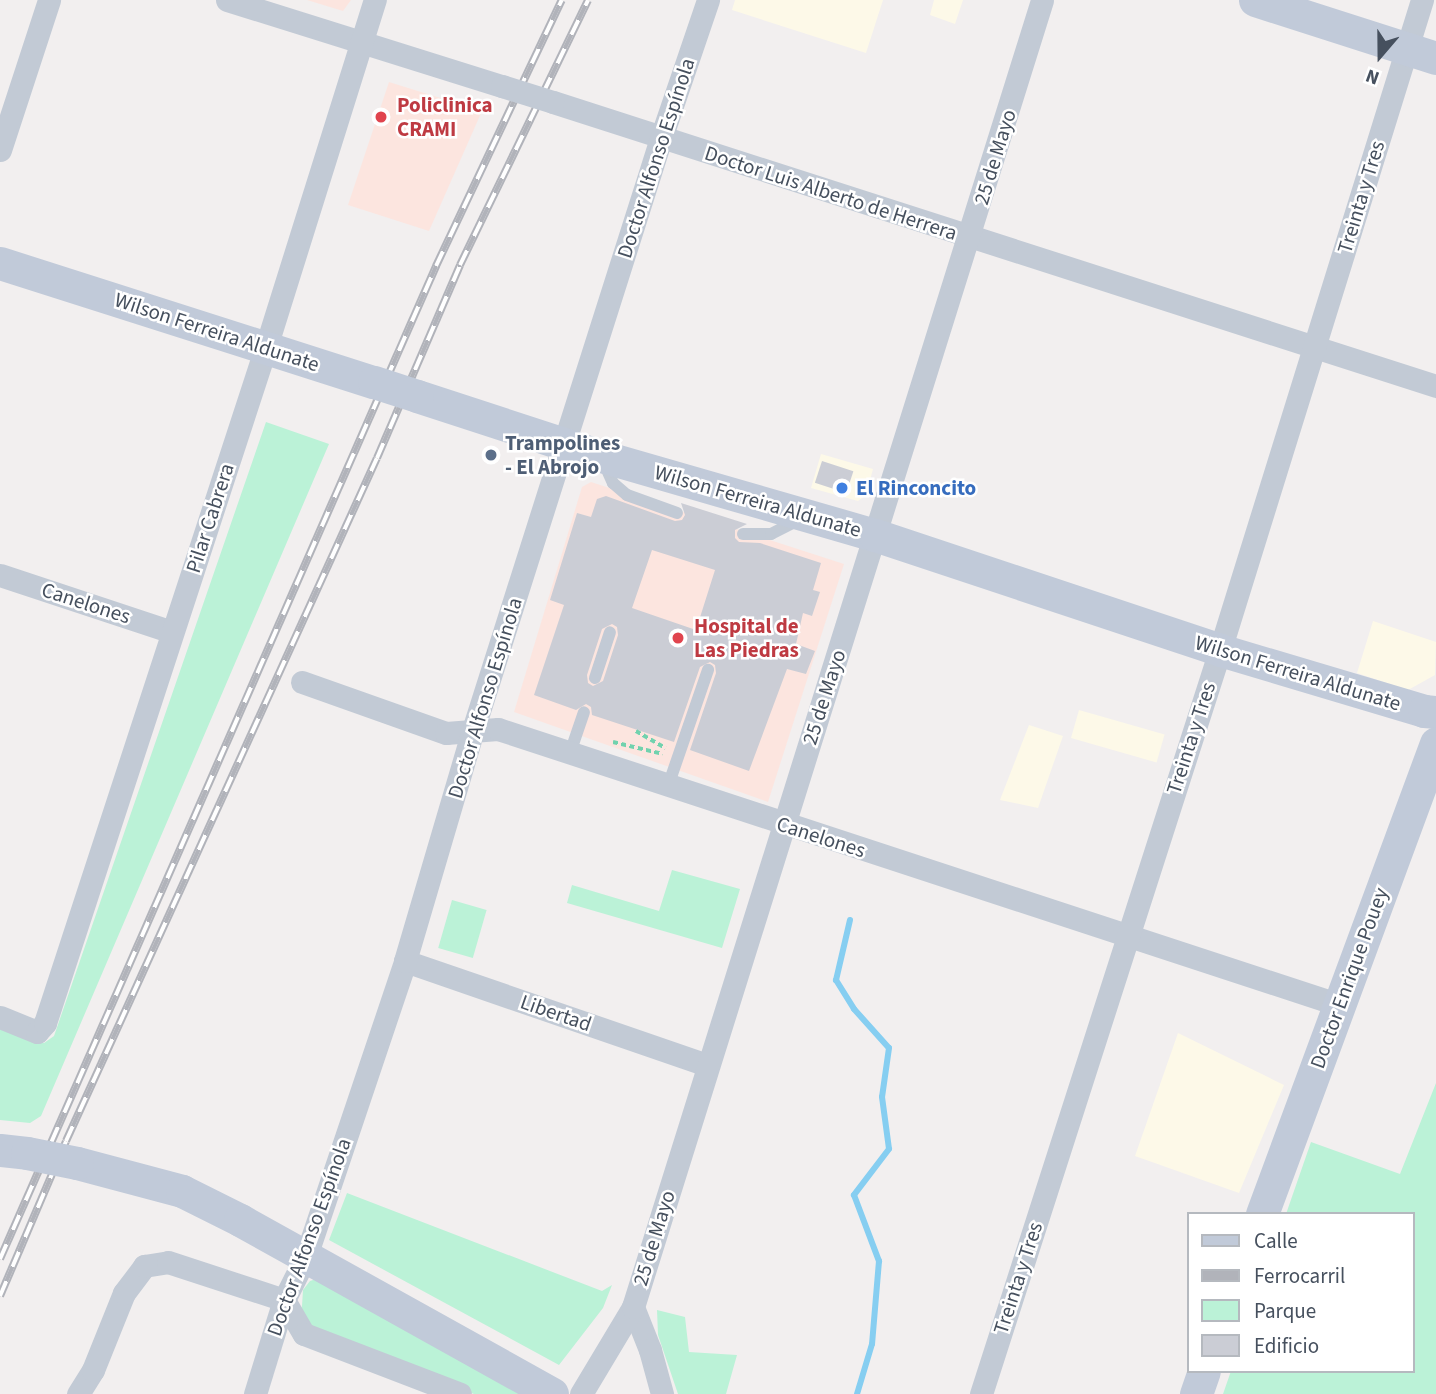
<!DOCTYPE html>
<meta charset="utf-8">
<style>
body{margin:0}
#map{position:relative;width:1436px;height:1394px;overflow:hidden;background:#f2efef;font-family:"Source Sans 3",sans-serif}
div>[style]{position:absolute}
.commercial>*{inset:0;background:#fdf9e8;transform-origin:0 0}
.medical>*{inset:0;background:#fce5df}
.green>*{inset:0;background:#bbf2d7;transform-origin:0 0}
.stream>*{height:6px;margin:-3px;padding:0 3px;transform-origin:3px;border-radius:3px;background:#86cef1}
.building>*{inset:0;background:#cbcdd5;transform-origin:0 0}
.path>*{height:3.5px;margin-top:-1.75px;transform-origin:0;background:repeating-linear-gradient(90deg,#71d2ae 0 5px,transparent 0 8.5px)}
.lane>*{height:12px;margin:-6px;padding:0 6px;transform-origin:6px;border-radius:6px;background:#c2cad5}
.street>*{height:23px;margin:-11.5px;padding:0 11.5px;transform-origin:11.5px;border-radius:11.5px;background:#c2cad5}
.secondary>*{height:33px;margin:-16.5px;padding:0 16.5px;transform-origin:16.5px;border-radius:16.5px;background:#c1cad9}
.rail>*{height:8px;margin-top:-4px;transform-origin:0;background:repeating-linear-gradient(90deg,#fff 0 16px,#b1b3ba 0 32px);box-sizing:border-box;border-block:2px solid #b1b3ba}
.street-bridge>*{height:23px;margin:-11.5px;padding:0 11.5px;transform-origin:11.5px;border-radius:11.5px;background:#c2cad5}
.secondary-bridge>*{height:33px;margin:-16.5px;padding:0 16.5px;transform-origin:16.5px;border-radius:16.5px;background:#c1cad9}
.dots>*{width:19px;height:19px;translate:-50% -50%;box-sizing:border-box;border:4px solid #fff;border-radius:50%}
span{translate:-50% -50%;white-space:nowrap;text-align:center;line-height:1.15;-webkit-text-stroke:5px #fff;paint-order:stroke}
.health-label{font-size:21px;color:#be3a42;font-weight:700}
.left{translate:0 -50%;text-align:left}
.street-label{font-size:21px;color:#46505e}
.service-label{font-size:21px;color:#4e5e75;font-weight:700}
.shop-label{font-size:21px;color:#366cbe;font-weight:700}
.legend{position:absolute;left:1187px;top:1212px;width:228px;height:161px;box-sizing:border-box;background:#fff;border:2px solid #b5b9bf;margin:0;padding:9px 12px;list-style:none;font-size:21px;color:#46505e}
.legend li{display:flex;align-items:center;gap:14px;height:35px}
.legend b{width:35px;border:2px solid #b5b9bf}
.north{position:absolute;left:1345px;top:21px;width:70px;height:70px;-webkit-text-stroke:5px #fff;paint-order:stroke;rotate:200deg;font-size:19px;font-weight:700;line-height:28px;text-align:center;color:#46505e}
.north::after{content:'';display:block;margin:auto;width:24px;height:32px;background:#46505e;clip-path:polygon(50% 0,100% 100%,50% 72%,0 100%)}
</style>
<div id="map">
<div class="commercial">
<i style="clip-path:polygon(735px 0,883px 0,866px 53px,732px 10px)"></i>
<i style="clip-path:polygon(934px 0,963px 0,955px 24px,930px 15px)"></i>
<i style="clip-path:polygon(821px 454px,873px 469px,866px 495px,858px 501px,811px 488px)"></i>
<i style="clip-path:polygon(1373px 621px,1436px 642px,1435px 675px,1408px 690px,1357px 673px)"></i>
<i style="left:1079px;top:710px;width:89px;height:29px;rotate:16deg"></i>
<i style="clip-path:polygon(1029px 725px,1063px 736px,1038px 808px,1000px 800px)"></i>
<i style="clip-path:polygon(1178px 1033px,1284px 1085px,1239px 1193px,1135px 1156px)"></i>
</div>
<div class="medical">
<i style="clip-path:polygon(307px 0,351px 0,343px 11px)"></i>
<i style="clip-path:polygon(389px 82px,482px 111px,429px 231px,348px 205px)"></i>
<i style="clip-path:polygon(591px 482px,844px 564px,768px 802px,514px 712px,582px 487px)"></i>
</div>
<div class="green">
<i style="clip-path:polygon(266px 422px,329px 444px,41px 1116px,30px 1123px,0 1120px,0 1029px,36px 1043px,44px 1043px,54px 1036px)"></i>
<i style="clip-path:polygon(672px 870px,740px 889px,722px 948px,567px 903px,572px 885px,659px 911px)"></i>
<i style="left:452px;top:900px;width:36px;height:50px;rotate:16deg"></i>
<i style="clip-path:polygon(1436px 1083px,1436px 1394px,1223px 1394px,1231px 1371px,1413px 1371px,1413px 1214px,1286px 1214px,1311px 1142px,1400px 1174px)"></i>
<i style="clip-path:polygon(347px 1193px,602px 1291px,612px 1285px,603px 1308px,559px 1365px,329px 1240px)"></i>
<i style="clip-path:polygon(316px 1279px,539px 1394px,474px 1394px,313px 1334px,301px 1321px,303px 1290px,310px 1281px)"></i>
<i style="clip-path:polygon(657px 1310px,685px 1317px,689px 1352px,737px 1355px,726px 1394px,678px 1394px,658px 1335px)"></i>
</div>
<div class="stream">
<i style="left:850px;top:920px;width:62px;rotate:103.1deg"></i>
<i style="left:836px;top:980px;width:34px;rotate:58deg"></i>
<i style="left:854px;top:1009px;width:52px;rotate:48.1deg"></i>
<i style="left:889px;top:1048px;width:49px;rotate:98.1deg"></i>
<i style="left:882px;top:1097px;width:52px;rotate:82.3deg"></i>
<i style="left:889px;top:1149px;width:58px;rotate:127.3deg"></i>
<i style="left:854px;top:1195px;width:71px;rotate:69.3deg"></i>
<i style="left:879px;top:1261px;width:83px;rotate:94.8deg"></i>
<i style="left:872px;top:1344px;width:52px;rotate:106.7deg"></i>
</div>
<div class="building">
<i style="left:822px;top:461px;width:33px;height:23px;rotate:18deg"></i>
<i style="clip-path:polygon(evenodd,606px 496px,675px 521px,682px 520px,685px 515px,681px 503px,747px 524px,735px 530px,735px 538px,739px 542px,760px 543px,821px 563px,813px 590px,820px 592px,812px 616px,803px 613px,796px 644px,815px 651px,806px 674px,787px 669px,749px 771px,690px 750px,716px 673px,715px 665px,710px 662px,700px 667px,674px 742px,592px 715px,591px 707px,586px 704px,576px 710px,534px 695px,564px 605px,550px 600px,577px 513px,591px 517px,597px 499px,606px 496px,652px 550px,715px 570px,696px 630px,632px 608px,652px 550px,606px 496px,612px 624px,617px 627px,618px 635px,603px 681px,593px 686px,588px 683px,587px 675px,602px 629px,612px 624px)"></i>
</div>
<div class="path">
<i style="left:636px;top:731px;width:34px;rotate:30deg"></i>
<i style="left:613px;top:742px;width:51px;rotate:13.5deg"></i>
</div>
<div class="lane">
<i style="left:604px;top:463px;width:22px;rotate:66deg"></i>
<i style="left:613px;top:483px;width:18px;rotate:41deg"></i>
<i style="left:627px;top:495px;width:53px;rotate:19.8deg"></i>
<i style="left:743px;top:534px;width:28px"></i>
<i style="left:771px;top:534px;width:31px;rotate:-27deg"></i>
<i style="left:595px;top:678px;width:48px;rotate:-71.9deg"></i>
<i style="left:570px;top:753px;width:43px;rotate:-71.1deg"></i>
<i style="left:668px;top:786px;width:123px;rotate:-71deg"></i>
</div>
<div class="street">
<i style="left:227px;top:0;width:288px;rotate:17.4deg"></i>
<i style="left:553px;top:102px;width:928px;rotate:17.83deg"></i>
<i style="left:0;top:150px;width:158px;rotate:-71.9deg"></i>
<i style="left:0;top:575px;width:181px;rotate:18.3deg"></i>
<i style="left:302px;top:682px;width:153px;rotate:19.5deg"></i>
<i style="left:446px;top:733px;width:52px;rotate:-4.4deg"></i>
<i style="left:498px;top:729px;width:886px;rotate:18.15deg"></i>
<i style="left:405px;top:961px;width:319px;rotate:19deg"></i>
<i style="left:0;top:1017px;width:40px;rotate:22deg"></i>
<i style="left:37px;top:1032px;width:12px;rotate:-48deg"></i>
<i style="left:45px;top:1023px;width:711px;rotate:-71.9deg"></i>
<i style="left:266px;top:347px;width:364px;rotate:-72.6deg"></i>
<i style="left:633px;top:1307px;width:46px;rotate:68.4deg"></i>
<i style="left:650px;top:1350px;width:46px;rotate:74.7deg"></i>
<i style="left:78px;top:1394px;width:28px;rotate:-58deg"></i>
<i style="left:93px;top:1370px;width:83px;rotate:-68.1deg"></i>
<i style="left:124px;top:1293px;width:34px;rotate:-53deg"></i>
<i style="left:144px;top:1266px;width:24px;rotate:-9deg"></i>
<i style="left:168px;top:1262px;width:122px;rotate:18.1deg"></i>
<i style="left:284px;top:1300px;width:39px;rotate:60deg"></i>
<i style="left:304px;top:1334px;width:167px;rotate:21deg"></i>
<i style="left:255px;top:1394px;width:98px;rotate:-72.9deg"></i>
<i style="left:284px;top:1300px;width:49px;rotate:-63.4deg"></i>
<i style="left:306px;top:1256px;width:311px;rotate:-71.4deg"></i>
<i style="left:405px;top:961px;width:241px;rotate:-73.6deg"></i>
<i style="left:473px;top:730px;width:621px;rotate:-72.38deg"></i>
<i style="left:661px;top:138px;width:146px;rotate:-71.2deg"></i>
<i style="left:581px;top:1394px;width:101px;rotate:-59.1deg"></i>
<i style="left:633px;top:1307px;width:1369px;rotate:-72.62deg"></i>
<i style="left:981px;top:1394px;width:781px;rotate:-72.19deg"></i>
<i style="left:1220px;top:650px;width:681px;rotate:-72.74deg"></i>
</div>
<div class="secondary">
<i style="left:1255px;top:0;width:190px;rotate:17.8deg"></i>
<i style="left:0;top:263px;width:392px;rotate:17.7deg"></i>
<i style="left:417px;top:396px;width:194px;rotate:18.1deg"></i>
<i style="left:601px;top:456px;width:285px;rotate:16.1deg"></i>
<i style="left:875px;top:535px;width:364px;rotate:18.4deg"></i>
<i style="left:1220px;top:650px;width:213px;rotate:16.6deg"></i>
<i style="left:1424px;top:711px;width:12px;rotate:5deg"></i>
<i style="left:0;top:1150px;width:27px;rotate:6deg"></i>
<i style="left:77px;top:1163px;width:109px;rotate:14.9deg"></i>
<i style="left:182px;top:1191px;width:65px;rotate:26.6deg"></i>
<i style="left:240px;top:1220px;width:357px;rotate:29.1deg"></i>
<i style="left:1262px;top:1214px;width:502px;rotate:-69.72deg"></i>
<i style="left:1196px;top:1394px;width:24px;rotate:-71deg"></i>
</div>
<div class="rail">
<i style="left:0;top:1259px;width:1085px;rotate:-66.29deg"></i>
<i style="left:436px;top:266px;width:294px;rotate:-64.7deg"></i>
<i style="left:0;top:1296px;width:168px;rotate:-66.9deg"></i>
<i style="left:66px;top:1141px;width:750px;rotate:-65.52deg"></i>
<i style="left:377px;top:458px;width:210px;rotate:-66.7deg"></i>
<i style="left:460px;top:265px;width:294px;rotate:-64.2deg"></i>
</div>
<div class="street-bridge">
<i style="left:502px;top:86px;width:53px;rotate:17.4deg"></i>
</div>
<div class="secondary-bridge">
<i style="left:374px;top:382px;width:45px;rotate:18deg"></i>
<i style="left:27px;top:1153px;width:51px;rotate:11.3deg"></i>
</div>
<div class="dots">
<i style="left:381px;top:117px;background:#e0444e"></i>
<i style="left:491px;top:455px;background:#5c6f8a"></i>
<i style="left:842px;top:488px;background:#3f7fe0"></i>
<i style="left:678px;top:638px;background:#e0444e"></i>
</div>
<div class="health-label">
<span class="left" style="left:397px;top:117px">Policlinica<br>CRAMI</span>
<span class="left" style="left:694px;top:638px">Hospital de<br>Las Piedras</span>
</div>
<div class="street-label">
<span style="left:995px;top:157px;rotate:-73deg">25 de Mayo</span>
<span style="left:656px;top:158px;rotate:-72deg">Doctor Alfonso Espínola</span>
<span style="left:831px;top:193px;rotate:18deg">Doctor Luis Alberto de Herrera</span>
<span style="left:1361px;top:197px;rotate:-73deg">Treinta y Tres</span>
<span style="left:217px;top:332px;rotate:18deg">Wilson Ferreira Aldunate</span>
<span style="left:758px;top:501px;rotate:16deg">Wilson Ferreira Aldunate</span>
<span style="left:210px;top:518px;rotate:-72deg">Pilar Cabrera</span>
<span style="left:86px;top:603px;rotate:18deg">Canelones</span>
<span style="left:1298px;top:673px;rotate:17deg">Wilson Ferreira Aldunate</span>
<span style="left:824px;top:697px;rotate:-72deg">25 de Mayo</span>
<span style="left:485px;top:698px;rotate:-73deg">Doctor Alfonso Espínola</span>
<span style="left:1191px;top:738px;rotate:-72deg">Treinta y Tres</span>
<span style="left:821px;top:837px;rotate:18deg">Canelones</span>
<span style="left:1349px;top:978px;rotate:-70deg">Doctor Enrique Pouey</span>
<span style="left:556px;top:1013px;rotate:19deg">Libertad</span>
<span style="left:309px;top:1237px;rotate:-70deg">Doctor Alfonso Espínola</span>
<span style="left:654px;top:1238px;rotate:-73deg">25 de Mayo</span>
<span style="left:1018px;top:1278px;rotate:-72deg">Treinta y Tres</span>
</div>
<div class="service-label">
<span class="left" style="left:505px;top:455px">Trampolines<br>- El Abrojo</span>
</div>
<div class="shop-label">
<span class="left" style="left:856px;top:488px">El Rinconcito</span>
</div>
<ul class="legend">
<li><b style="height:9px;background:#c1cad9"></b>Calle</li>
<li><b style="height:9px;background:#b1b3ba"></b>Ferrocarril</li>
<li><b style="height:19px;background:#bbf2d7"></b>Parque</li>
<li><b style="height:19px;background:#cbcdd5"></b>Edificio</li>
</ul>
<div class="north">N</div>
</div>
